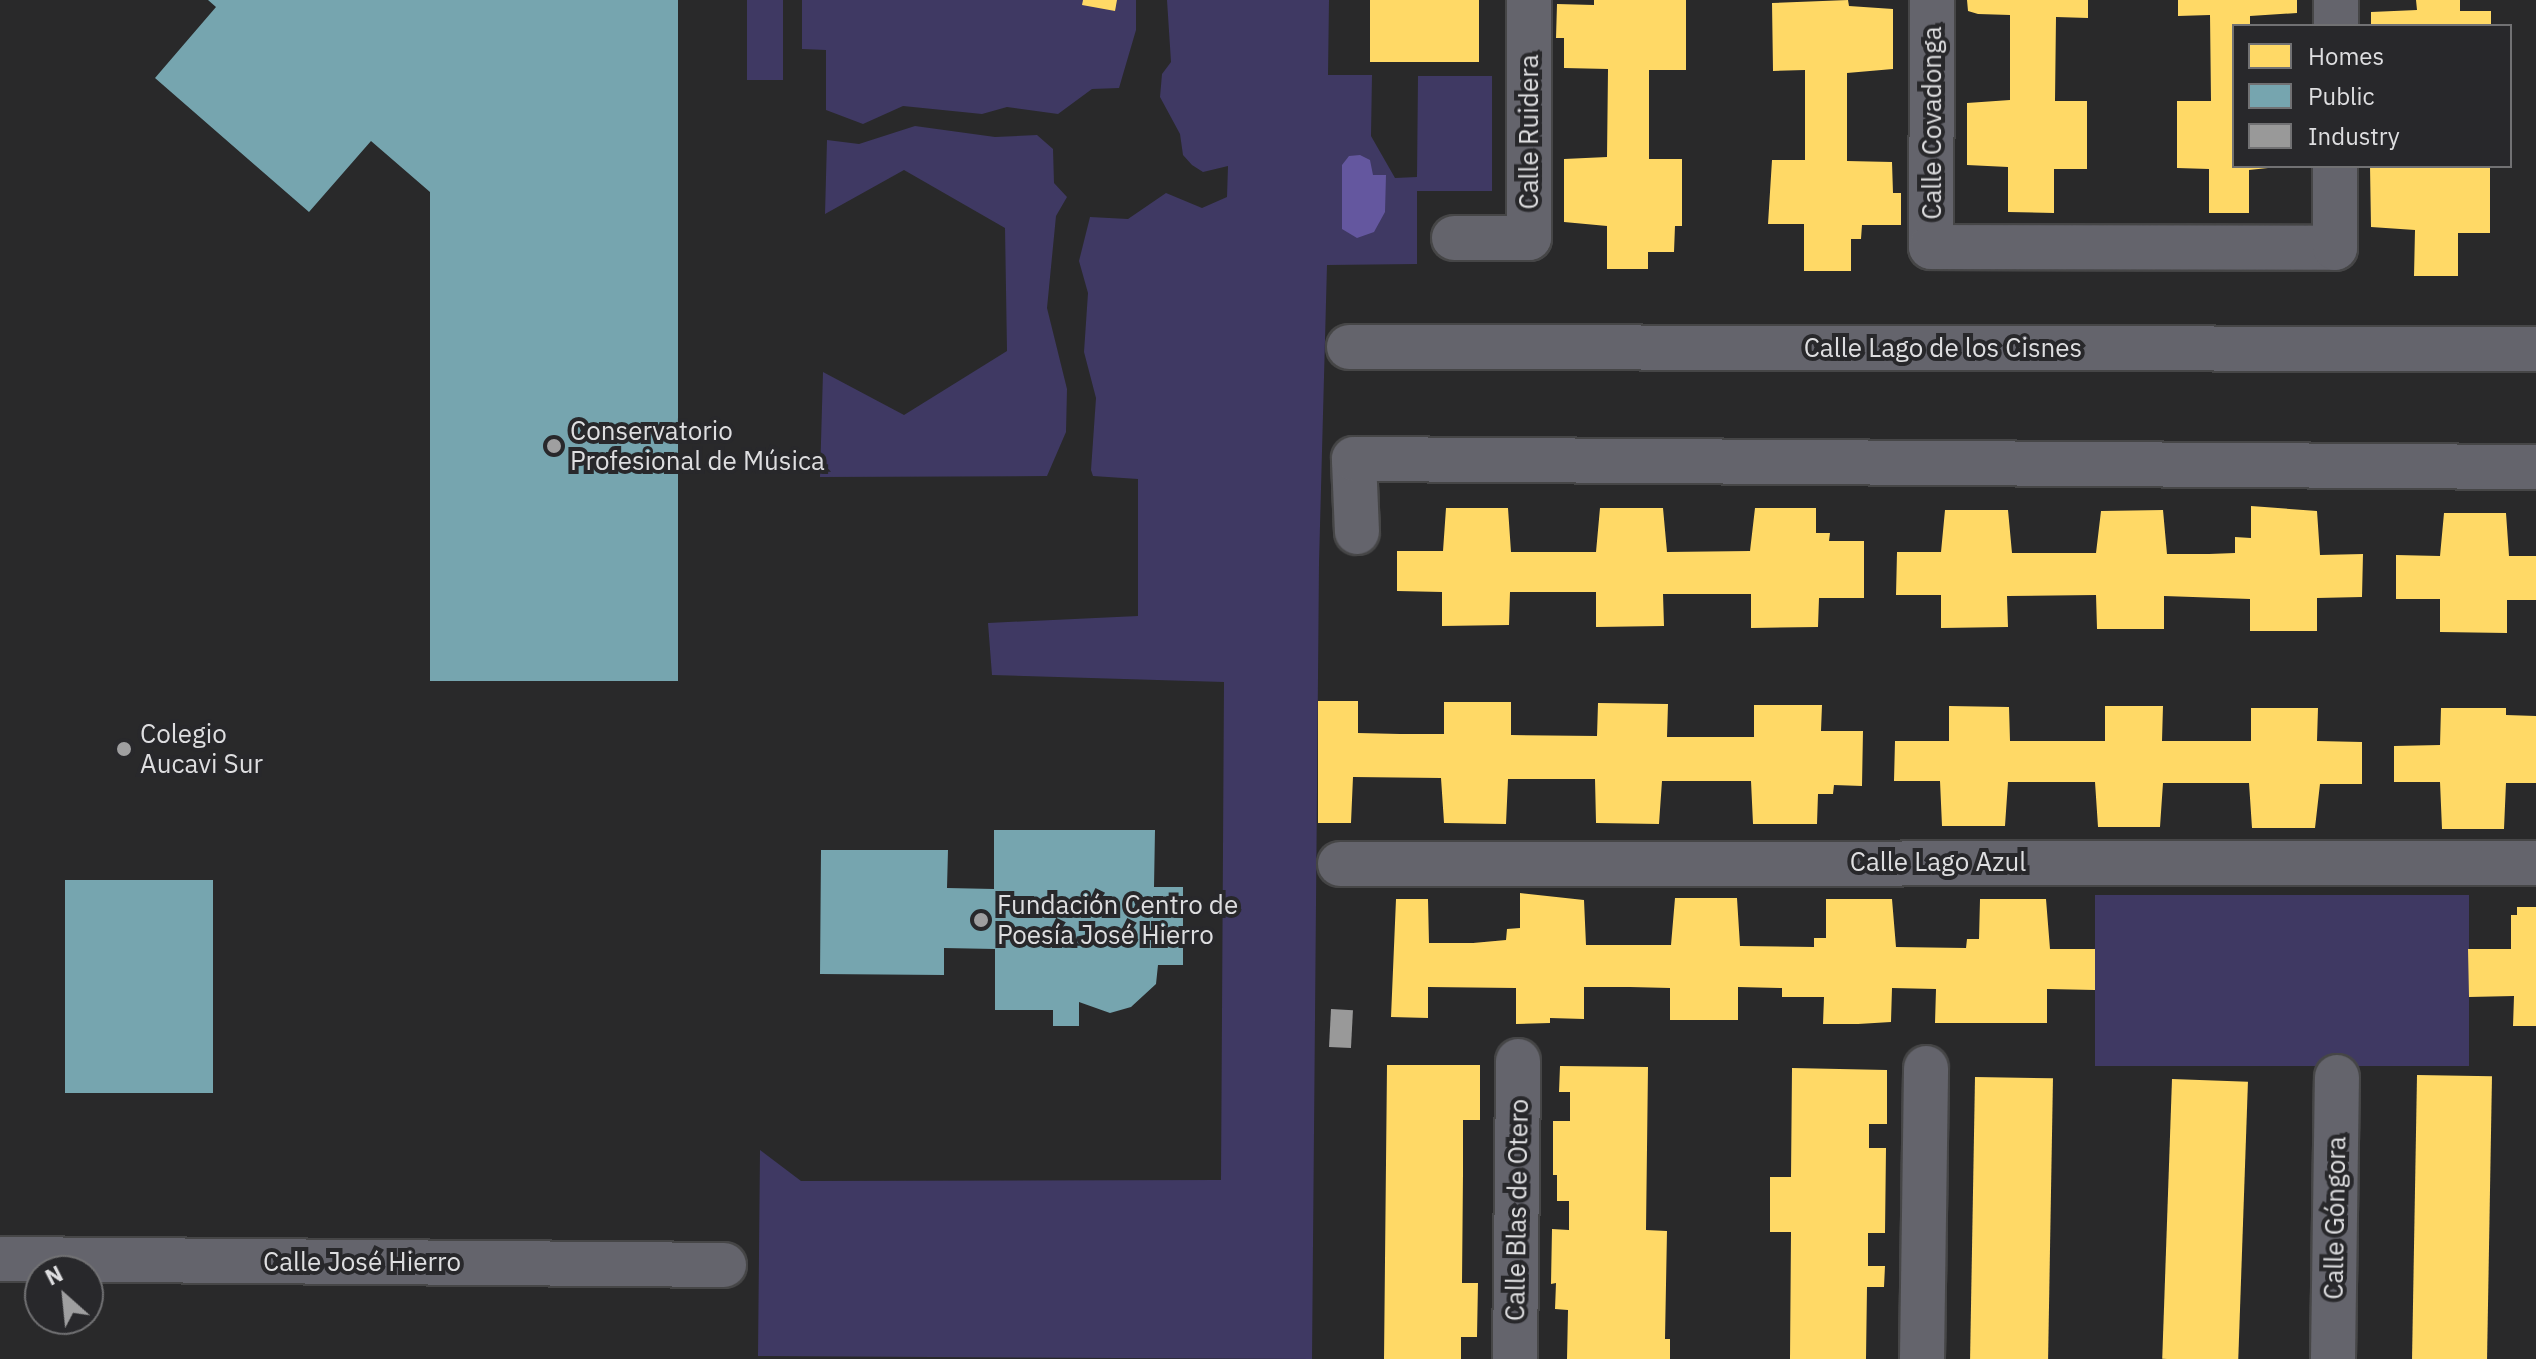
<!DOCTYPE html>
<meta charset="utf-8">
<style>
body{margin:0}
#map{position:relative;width:2536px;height:1359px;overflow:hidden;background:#29292a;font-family:"IBM Plex Sans",sans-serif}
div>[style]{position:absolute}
.green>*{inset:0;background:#3f3963;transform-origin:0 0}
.water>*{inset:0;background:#64579f}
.homes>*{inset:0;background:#ffd966;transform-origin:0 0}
.public>*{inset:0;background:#76a5af;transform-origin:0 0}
.industry>*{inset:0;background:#999;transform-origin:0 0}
.roads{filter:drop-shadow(2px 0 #464647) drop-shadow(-2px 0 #464647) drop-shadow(0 2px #464647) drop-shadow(0 -2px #464647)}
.pedestrian>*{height:44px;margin:-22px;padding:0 22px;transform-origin:22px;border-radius:22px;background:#64646c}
.minor>*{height:44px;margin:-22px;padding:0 22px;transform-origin:22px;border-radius:22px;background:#64646c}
.dots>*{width:22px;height:22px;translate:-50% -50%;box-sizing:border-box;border:4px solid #28282b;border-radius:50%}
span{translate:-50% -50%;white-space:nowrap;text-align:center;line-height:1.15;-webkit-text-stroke:8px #28282b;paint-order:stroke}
.street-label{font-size:26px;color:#dedee0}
.poi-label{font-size:26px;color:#dedee0}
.left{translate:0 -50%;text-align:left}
.legend{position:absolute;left:2232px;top:24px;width:280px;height:144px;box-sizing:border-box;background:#28282b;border:2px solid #717173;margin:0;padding:10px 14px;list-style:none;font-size:24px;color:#dedee0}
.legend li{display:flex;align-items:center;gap:16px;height:40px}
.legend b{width:40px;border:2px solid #717173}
.north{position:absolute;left:24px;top:1255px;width:80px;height:80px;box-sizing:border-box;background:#28282b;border:2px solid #717173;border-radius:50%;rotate:333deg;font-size:22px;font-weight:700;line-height:32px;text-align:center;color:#dedee0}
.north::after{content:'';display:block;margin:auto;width:28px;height:36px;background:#9f9fa0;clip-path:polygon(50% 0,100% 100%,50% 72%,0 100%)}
</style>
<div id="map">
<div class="green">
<i style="left:747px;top:0;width:36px;height:80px"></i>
<i style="clip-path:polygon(802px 0,1136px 0,1136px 30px,1119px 88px,1092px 89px,1058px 114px,1007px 107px,982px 114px,903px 106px,863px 124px,826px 110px,826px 50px,802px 49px)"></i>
<i style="clip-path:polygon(1167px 0,1329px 0,1328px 75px,1372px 75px,1371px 136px,1395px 178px,1417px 177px,1418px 76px,1492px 76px,1492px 191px,1417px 191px,1417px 264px,1327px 265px,1319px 563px,1312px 1359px,758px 1356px,760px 1150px,801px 1181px,1221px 1180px,1224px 682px,992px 675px,988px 623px,1138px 616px,1138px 479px,1093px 476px,1091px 470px,1096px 398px,1084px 352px,1088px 293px,1079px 261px,1090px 217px,1128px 219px,1166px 193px,1202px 208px,1227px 197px,1228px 166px,1203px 172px,1192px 165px,1183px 155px,1180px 134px,1160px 97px,1162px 74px,1171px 62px)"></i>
<i style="clip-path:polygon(915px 126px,995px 137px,1037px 135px,1053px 149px,1054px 183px,1067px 197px,1056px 216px,1047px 308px,1067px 389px,1066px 432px,1047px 476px,820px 477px,823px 372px,904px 415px,1007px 351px,1005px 228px,904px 170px,825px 214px,827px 140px,859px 144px)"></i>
<i style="left:2095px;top:895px;width:374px;height:171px"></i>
</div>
<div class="water">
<i style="clip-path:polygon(1360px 155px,1370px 160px,1373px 175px,1386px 175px,1385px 212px,1374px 232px,1357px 238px,1342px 229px,1342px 165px,1349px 156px)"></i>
</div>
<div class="homes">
<i style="clip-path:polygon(1083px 0,1117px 0,1115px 11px,1082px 5px)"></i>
<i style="left:1370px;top:0;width:109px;height:62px"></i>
<i style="clip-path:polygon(1594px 0,1686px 0,1686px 70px,1649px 70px,1649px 159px,1682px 159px,1682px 226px,1675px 226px,1674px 252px,1648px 252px,1648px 269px,1607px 269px,1607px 226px,1564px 222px,1564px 159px,1607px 157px,1608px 69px,1564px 68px,1564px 38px,1556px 38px,1557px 4px,1594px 5px)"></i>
<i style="clip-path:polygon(1848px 0,1849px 6px,1893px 9px,1893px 69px,1847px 73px,1847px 161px,1892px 162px,1893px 193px,1901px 193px,1901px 225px,1862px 225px,1861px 239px,1851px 239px,1851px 271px,1804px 271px,1804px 224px,1768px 224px,1772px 160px,1805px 160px,1805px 70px,1773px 71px,1772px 3px)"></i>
<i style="clip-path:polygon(1967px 0,2088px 0,2088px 18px,2056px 17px,2055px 101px,2087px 101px,2087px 169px,2054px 169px,2054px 213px,2008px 212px,2008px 167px,1967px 165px,1967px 103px,2010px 100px,2010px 15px,1978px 14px,1968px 11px)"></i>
<i style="clip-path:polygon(2178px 0,2297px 0,2297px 13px,2250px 16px,2250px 26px,2234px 26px,2234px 166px,2287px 166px,2249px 170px,2249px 213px,2209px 213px,2209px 169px,2177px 168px,2177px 101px,2211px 101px,2210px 15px,2178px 16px)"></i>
<i style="clip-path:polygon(2416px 0,2460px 0,2460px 11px,2491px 11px,2491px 26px,2371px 26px,2371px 12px,2417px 10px)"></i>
<i style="clip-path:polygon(2370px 166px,2490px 166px,2490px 233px,2458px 233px,2458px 276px,2414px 276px,2415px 230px,2371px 227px)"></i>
<i style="clip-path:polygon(2251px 506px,2317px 511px,2320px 555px,2363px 554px,2362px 597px,2317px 598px,2317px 631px,2250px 631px,2250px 599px,2164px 596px,2164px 629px,2097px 629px,2096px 595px,2007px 596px,2008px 627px,1941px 628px,1941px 595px,1896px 595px,1897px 552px,1941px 552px,1945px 510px,2008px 510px,2012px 553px,2096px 553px,2101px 511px,2163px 510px,2167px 554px,2209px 554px,2235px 553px,2235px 537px,2251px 538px)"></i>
<i style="clip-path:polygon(1446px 508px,1508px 508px,1511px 552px,1596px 552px,1600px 508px,1663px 508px,1667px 552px,1750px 551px,1755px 508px,1816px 508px,1816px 533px,1830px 533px,1829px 541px,1864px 541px,1864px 598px,1819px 598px,1818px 627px,1751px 628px,1751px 594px,1663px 594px,1664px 626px,1596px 627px,1596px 592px,1510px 592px,1509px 625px,1442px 626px,1442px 592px,1397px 591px,1397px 551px,1443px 551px)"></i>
<i style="clip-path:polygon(2444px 513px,2506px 513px,2509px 556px,2536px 556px,2536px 600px,2507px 600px,2507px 633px,2440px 632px,2440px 599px,2396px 599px,2396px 555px,2440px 556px)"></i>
<i style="clip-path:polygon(1318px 701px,1358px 701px,1358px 733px,1400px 734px,1444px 734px,1444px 702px,1511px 702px,1511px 735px,1597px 736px,1598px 703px,1668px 704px,1667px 737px,1754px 737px,1754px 705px,1822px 705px,1821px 731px,1863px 731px,1862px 786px,1834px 785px,1833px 794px,1818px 794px,1817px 824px,1753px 824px,1751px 781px,1662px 781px,1659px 824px,1596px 823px,1595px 779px,1508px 779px,1506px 824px,1444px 823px,1441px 778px,1353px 777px,1351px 823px,1318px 823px)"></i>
<i style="clip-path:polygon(1949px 706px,2009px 707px,2010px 741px,2105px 741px,2105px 706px,2163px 706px,2162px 741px,2251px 741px,2251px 708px,2318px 708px,2317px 741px,2362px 742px,2362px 784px,2320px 784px,2315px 828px,2252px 828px,2249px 783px,2163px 783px,2160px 827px,2098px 827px,2095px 782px,2008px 782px,2005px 826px,1942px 826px,1940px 781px,1894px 781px,1895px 741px,1949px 741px)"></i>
<i style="clip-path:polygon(2441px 708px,2506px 708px,2506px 715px,2536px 716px,2536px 783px,2506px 783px,2504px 829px,2442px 829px,2440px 782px,2394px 782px,2394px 746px,2440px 745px)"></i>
<i style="clip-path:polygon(1520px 893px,1584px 900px,1586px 945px,1671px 945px,1675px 898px,1737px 898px,1740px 946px,1814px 947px,1814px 938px,1826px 938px,1826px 899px,1892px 899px,1896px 947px,1966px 948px,1967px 939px,1979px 939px,1980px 899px,2046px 899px,2050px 949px,2095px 949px,2095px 990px,2047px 989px,2047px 1023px,1935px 1023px,1936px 989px,1892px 988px,1891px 1022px,1858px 1024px,1823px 1024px,1824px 997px,1782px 997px,1782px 988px,1738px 987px,1738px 1020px,1670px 1020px,1670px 988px,1630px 987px,1584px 987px,1584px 1019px,1550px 1018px,1550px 1023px,1516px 1024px,1516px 988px,1428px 987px,1428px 1018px,1391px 1017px,1396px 899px,1428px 899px,1429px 943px,1473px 943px,1506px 940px,1507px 929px,1520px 928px)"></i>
<i style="clip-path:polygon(2517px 907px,2536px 907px,2536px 1026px,2513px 1026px,2514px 996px,2469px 997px,2468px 949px,2511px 949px,2511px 915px,2517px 915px)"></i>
<i style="clip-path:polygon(1387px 1065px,1480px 1065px,1480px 1120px,1463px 1120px,1463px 1174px,1462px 1283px,1478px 1283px,1477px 1337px,1461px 1337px,1461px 1359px,1384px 1359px)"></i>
<i style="clip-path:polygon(1560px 1066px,1648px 1067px,1646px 1230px,1667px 1231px,1665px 1339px,1670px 1339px,1670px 1359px,1567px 1359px,1568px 1310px,1555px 1309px,1556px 1283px,1551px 1284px,1552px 1229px,1569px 1230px,1569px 1201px,1557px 1201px,1557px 1175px,1553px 1175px,1553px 1121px,1570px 1121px,1570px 1092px,1559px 1092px)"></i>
<i style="clip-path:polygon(1792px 1068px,1887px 1070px,1887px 1124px,1869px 1124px,1869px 1148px,1886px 1148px,1885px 1233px,1868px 1233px,1868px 1266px,1885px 1266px,1884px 1287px,1867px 1287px,1866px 1359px,1790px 1359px,1791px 1232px,1770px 1232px,1770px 1177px,1791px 1177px)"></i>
<i style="left:2417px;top:1075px;width:75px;height:284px;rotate:1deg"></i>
<i style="left:1975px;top:1077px;width:78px;height:282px;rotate:1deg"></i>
<i style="left:2172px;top:1079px;width:76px;height:280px;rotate:2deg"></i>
</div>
<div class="public">
<i style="clip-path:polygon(208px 0,678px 0,678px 681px,430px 681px,430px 192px,371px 141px,309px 212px,155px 78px,216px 7px)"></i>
<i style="clip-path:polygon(994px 830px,1155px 830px,1154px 887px,1183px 887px,1183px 965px,1158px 965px,1156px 984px,1131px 1007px,1110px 1013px,1079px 1002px,1079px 1026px,1053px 1026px,1053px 1010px,995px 1010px,995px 949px,944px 948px,944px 975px,820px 974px,821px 850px,948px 850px,947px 888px,994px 889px)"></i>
<i style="left:65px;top:880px;width:148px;height:213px"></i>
</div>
<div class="industry">
<i style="left:1331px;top:1009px;width:22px;height:38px;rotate:3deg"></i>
</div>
<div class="roads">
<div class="pedestrian">
<i style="left:1515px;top:1359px;width:298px;rotate:-89.4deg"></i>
<i style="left:1922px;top:1359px;width:291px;rotate:-89.2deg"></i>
<i style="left:2333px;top:1359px;width:282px;rotate:-89.2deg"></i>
</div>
<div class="minor">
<i style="left:1932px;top:0;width:247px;rotate:90.2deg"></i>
<i style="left:1931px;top:247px;width:404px;rotate:0.1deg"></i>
<i style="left:2335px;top:248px;width:82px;rotate:-90deg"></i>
<i style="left:2336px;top:26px;width:26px;rotate:-90deg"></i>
<i style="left:1454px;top:238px;width:75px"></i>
<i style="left:1529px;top:238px;width:238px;rotate:-90deg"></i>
<i style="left:1349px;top:347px;width:1187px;rotate:0.1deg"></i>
<i style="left:1357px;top:532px;width:73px;rotate:-92.4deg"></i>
<i style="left:1354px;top:459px;width:1182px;rotate:0.39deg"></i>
<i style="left:1340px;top:864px;width:1196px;rotate:-0.05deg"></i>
<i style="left:0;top:1259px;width:724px;rotate:0.47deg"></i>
</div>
</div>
<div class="dots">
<i style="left:554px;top:446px;background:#9f9fa0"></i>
<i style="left:124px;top:749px;background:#9f9fa0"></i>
<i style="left:981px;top:920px;background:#9f9fa0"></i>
</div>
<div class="street-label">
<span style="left:1932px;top:123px;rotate:-90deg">Calle Covadonga</span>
<span style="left:1529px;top:132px;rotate:-90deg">Calle Ruidera</span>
<span style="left:1943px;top:348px">Calle Lago de los Cisnes</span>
<span style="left:1938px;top:862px">Calle Lago Azul</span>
<span style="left:1517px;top:1210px;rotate:-89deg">Calle Blas de Otero</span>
<span style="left:2335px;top:1218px;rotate:-89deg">Calle Góngora</span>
<span style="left:362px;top:1262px">Calle José Hierro</span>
</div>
<div class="poi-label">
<span class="left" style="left:570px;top:446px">Conservatorio<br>Profesional de Música</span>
<span class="left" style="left:140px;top:749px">Colegio<br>Aucavi Sur</span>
<span class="left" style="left:997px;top:920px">Fundación Centro de<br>Poesía José Hierro</span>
</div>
<ul class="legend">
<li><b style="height:22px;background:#ffd966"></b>Homes</li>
<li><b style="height:22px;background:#76a5af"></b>Public</li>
<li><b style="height:22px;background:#999"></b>Industry</li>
</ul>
<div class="north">N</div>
</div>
